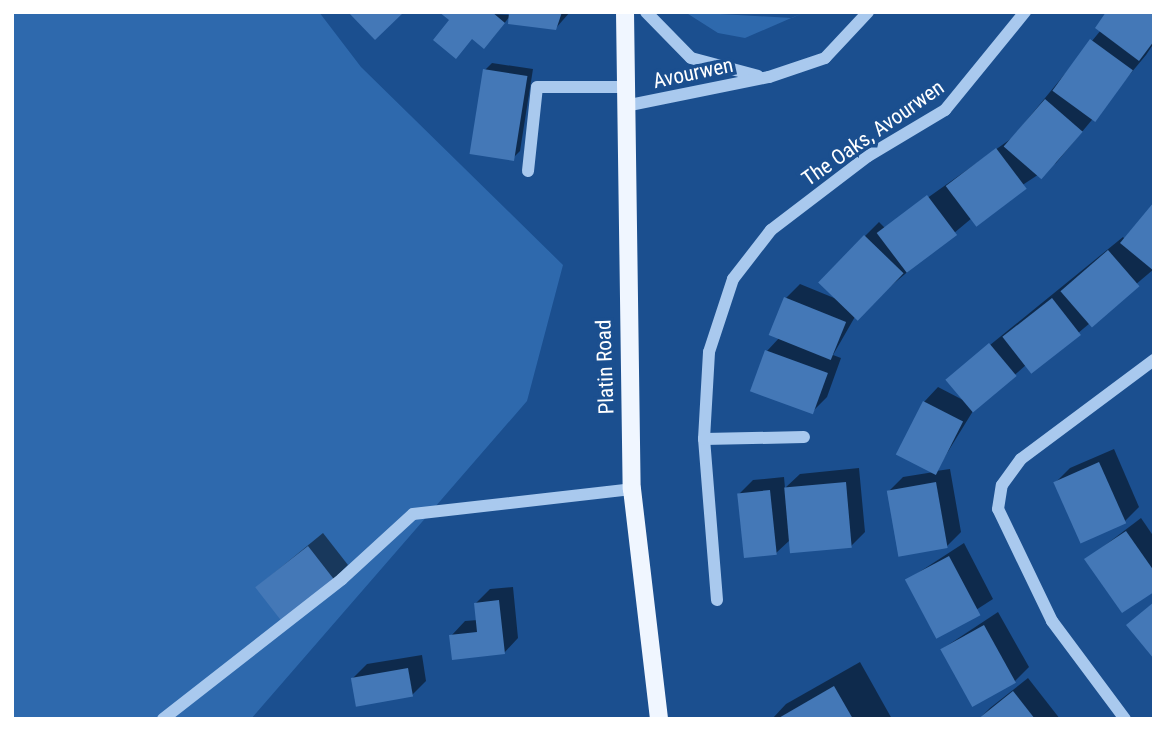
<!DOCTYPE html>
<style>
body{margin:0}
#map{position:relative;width:1166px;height:731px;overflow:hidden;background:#1b4f8f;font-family:"Roboto Condensed",sans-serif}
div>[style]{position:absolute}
.green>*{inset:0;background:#2e69ad}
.shadow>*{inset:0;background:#0007}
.building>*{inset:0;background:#4478b7;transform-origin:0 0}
.minor>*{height:12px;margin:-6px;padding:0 6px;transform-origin:6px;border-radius:6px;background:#a9c9ee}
.major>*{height:18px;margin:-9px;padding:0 9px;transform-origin:9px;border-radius:9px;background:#f0f6ff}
span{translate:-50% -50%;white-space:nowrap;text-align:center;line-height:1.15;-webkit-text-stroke:7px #1b4f8f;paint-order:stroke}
.street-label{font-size:21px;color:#fff}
.frame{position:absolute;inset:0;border:14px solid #fff;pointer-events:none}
</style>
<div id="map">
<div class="green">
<i style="clip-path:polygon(12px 12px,319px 12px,361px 67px,563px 265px,527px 401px,251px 719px,12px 719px)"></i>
<i style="clip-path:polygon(685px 12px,792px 18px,805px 12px,745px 38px,718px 33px)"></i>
</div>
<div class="shadow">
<i style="clip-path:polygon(442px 12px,510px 15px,570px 12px,556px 28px,510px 16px,491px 40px)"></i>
<i style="clip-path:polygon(1154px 12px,1154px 43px,1146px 55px,1056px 163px,972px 218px,856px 315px,833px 355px,841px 358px,827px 397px,813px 411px,753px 390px,767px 351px,780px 337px,786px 298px,800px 284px,839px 300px,865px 236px,879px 222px,885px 228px,1012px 138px,1101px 30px)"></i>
<i style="clip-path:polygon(492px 63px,533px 69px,520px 151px,513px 158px,485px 70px)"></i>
<i style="clip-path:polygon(1123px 237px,1154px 269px,1032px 372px,1026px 365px,973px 411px,936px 471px,950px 469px,961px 532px,947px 546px,889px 491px,903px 477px,934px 472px,924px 402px,938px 387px,963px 400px,947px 380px)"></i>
<i style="clip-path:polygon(1114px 449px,1139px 507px,1125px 521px,1056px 482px,1070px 468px)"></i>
<i style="clip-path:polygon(859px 468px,865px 532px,851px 546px,790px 540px,776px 553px,739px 494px,753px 480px,784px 477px,785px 488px,800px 474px)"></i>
<i style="clip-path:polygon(1141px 518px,1154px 537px,1154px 590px,1087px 559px)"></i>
<i style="clip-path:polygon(323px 533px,348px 565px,334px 579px,257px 587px)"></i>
<i style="clip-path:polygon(964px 543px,993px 599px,937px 635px,907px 580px)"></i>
<i style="clip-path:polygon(513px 587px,518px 638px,504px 653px,451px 636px,465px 621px,478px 620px,476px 603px,490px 589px)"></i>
<i style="clip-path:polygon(998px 612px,1029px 667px,1015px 681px,942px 649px)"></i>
<i style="clip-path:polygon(422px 655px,426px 681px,412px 695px,353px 678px,367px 664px)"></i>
<i style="clip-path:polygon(860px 662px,892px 719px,772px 719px,786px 704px)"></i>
<i style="clip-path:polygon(1028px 678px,1060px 719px,979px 719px,990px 708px)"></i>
</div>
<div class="building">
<i style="clip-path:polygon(348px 12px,404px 12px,375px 40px)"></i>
<i style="clip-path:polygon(439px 12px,492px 12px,505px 23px,484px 49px,472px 39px,456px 59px,433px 40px,449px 20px)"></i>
<i style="clip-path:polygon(509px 12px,562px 12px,556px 30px,508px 24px)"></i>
<i style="clip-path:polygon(1106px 12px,1154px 12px,1154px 41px,1139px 61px,1095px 28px)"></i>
<i style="left:1090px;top:39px;width:53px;height:64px;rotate:36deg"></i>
<i style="left:483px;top:69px;width:45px;height:86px;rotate:9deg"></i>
<i style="left:1045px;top:99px;width:50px;height:63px;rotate:41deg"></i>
<i style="left:996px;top:148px;width:51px;height:63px;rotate:53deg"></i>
<i style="left:927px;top:195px;width:50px;height:63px;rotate:53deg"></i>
<i style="clip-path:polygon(1154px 202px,1154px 271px,1120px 243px)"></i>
<i style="left:864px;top:235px;width:55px;height:66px;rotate:44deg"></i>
<i style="left:1108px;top:250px;width:48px;height:63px;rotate:49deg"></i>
<i style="left:784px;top:297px;width:67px;height:41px;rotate:22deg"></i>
<i style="left:1052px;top:298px;width:47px;height:63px;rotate:52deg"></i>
<i style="left:989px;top:343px;width:43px;height:57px;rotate:50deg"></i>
<i style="left:765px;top:350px;width:67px;height:44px;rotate:20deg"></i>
<i style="left:923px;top:401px;width:45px;height:60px;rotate:27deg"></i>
<i style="left:1099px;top:462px;width:67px;height:50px;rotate:66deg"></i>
<i style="left:846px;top:482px;width:66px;height:62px;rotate:85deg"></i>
<i style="left:936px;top:482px;width:67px;height:50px;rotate:80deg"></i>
<i style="left:770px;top:490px;width:65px;height:33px;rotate:84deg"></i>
<i style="clip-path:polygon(1126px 531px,1154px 571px,1154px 592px,1122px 613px,1084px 559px)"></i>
<i style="left:308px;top:546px;width:43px;height:67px;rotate:52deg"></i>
<i style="left:949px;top:556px;width:67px;height:50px;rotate:62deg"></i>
<i style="clip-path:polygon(499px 600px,505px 654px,452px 660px,449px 635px,477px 632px,474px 603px)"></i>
<i style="clip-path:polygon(1154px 602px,1154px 659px,1126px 625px)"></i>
<i style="left:984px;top:625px;width:66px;height:50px;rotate:61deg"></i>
<i style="left:408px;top:668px;width:29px;height:58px;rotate:80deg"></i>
<i style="clip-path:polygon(834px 686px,853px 719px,777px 719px)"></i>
<i style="clip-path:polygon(1013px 691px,1035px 719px,978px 719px)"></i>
</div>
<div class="minor">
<i style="left:646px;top:12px;width:64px;rotate:45.6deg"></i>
<i style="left:691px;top:58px;width:69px;rotate:15deg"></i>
<i style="left:625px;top:106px;width:147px;rotate:-11.4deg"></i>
<i style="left:769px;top:77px;width:59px;rotate:-18.7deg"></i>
<i style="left:825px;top:58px;width:63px;rotate:-46.9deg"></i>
<i style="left:528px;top:171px;width:84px;rotate:-83.9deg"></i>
<i style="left:537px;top:87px;width:90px"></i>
<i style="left:704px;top:439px;width:100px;rotate:-1.1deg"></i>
<i style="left:717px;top:600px;width:162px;rotate:-94.6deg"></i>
<i style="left:704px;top:439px;width:87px;rotate:-86.7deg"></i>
<i style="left:709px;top:352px;width:77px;rotate:-71.8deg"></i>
<i style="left:733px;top:279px;width:62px;rotate:-52.2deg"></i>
<i style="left:771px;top:230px;width:122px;rotate:-37.3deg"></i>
<i style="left:868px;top:156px;width:90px;rotate:-30.9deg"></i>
<i style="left:945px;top:110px;width:127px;rotate:-50.8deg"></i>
<i style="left:163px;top:719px;width:227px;rotate:-38deg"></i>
<i style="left:342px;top:579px;width:96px;rotate:-42.5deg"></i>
<i style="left:413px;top:514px;width:220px;rotate:-6.5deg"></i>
<i style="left:1125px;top:719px;width:122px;rotate:-126.7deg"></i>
<i style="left:1052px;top:621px;width:124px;rotate:-115.7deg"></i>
<i style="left:998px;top:509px;width:24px;rotate:-81deg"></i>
<i style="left:1002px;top:485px;width:32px;rotate:-54deg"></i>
<i style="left:1021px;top:459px;width:166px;rotate:-36.7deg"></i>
</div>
<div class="major">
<i style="left:625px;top:12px;width:477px;rotate:89.2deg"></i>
<i style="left:632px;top:489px;width:232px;rotate:83.3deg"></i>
</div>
<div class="street-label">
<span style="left:693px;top:73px;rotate:-12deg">Avourwen</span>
<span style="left:873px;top:133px;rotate:-35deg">The Oaks, Avourwen</span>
<span style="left:605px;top:367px;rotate:-92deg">Platin Road</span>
</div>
<div class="frame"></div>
</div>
